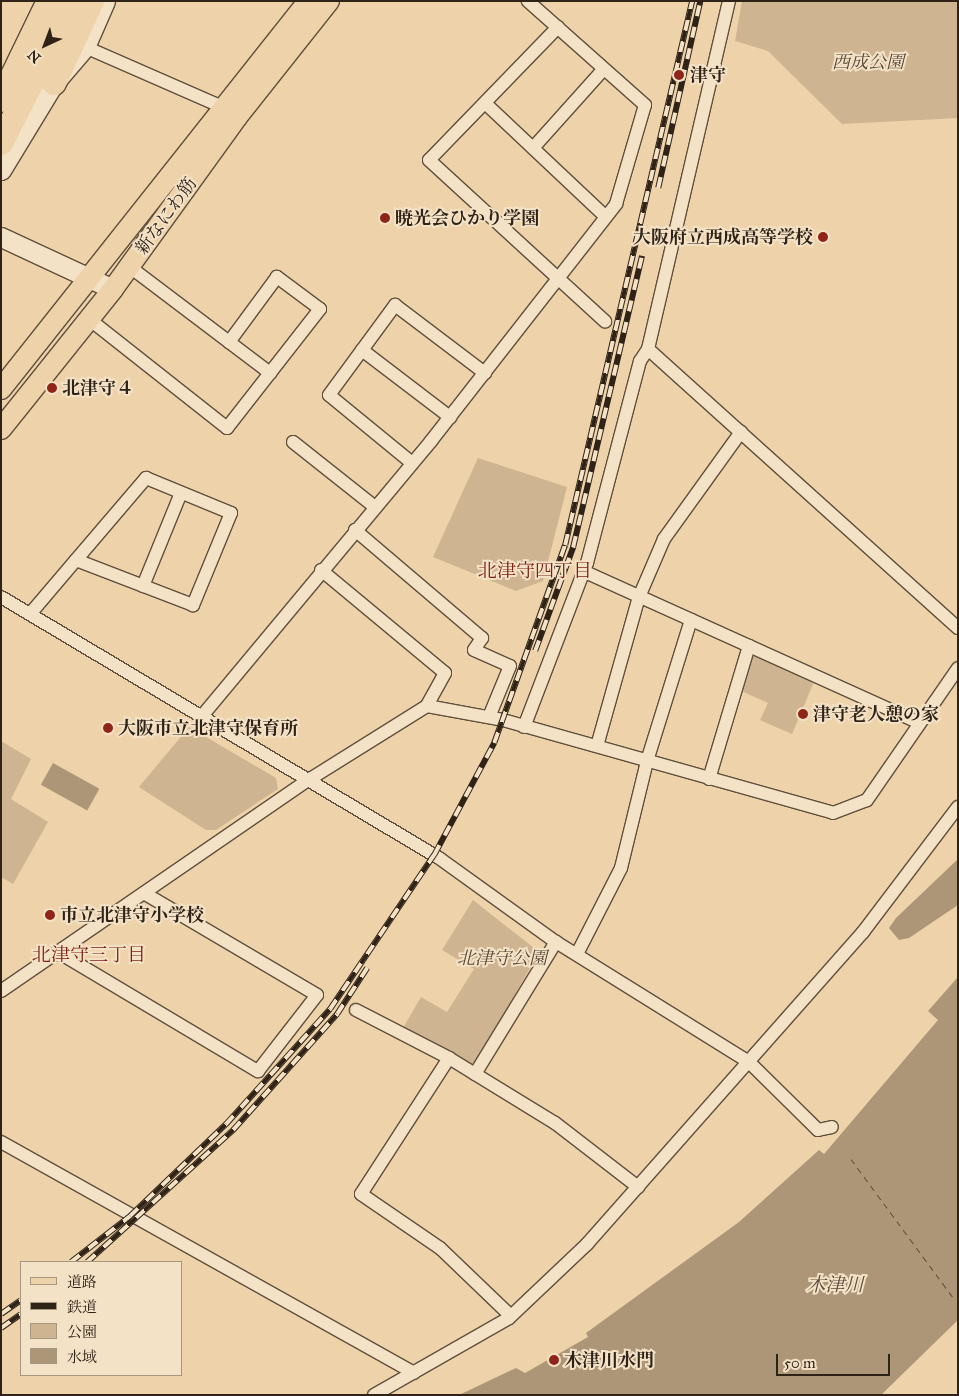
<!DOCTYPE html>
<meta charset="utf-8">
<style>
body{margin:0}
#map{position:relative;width:959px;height:1396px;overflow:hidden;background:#eed2a9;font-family:"IM FELL Great Primer","Noto Serif JP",serif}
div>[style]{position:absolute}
.green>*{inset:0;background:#ceb490}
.water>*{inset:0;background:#ad9678;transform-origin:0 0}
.ferry>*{height:1px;margin-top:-0.5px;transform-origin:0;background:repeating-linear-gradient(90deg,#5b4b3a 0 6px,transparent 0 11px)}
.roads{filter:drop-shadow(1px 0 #5f4f3c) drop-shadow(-1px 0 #5f4f3c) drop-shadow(0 1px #5f4f3c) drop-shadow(0 -1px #5f4f3c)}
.street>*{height:12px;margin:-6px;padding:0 6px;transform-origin:6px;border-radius:6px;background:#f4e2c7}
.secondary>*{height:19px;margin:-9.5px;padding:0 9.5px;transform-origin:9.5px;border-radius:9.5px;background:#f4e2c7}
.primary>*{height:20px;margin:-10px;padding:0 10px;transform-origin:10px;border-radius:10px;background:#eed2a9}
.highway>*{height:24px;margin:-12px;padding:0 12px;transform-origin:12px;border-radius:12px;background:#eed2a9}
.rail>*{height:5.5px;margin-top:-2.75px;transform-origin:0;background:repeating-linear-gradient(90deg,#f4e2c7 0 11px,#2f2318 0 22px);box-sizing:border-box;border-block:1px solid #2f2318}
.dots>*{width:14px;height:14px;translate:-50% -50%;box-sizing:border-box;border:2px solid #f4e2c7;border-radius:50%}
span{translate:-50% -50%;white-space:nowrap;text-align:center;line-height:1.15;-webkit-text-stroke:4px #f4e2c7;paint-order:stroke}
.park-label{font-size:18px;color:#574736;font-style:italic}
.poi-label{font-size:18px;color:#2f2318;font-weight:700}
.left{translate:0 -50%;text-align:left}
.right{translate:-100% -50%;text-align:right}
.street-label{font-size:18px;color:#2f2318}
.neighbourhood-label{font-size:19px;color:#7a1f14}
.water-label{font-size:19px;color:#5b4b3a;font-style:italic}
.frame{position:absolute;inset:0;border:2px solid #2f2318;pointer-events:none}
.legend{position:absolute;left:20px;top:1261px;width:162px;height:115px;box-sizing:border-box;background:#f4e2c7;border:1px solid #a59681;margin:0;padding:6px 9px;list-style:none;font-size:15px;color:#2f2318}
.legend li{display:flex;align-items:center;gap:10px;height:25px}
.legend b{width:25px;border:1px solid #a59681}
.north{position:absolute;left:20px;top:20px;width:50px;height:50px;-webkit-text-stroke:4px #f4e2c7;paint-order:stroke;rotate:223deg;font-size:14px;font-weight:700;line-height:20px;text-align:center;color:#2f2318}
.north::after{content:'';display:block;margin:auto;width:18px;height:22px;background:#2f2318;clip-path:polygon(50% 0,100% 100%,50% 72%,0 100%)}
.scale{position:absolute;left:776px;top:1354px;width:114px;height:22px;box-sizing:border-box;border:2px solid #2f2318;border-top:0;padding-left:6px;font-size:15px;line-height:18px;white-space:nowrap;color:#2f2318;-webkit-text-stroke:4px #f4e2c7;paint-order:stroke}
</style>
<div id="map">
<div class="green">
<i style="clip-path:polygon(742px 1px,958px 1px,958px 118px,842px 124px,768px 51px,735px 41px)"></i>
<i style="clip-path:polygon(478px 458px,567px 487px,543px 581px,516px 591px,433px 557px)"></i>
<i style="clip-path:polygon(752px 652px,810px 678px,813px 684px,792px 734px,760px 720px,768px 703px,739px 690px)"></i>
<i style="clip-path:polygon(189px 727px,276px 778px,278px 789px,216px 830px,206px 830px,139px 787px)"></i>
<i style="clip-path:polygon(1px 741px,31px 759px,11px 799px,48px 822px,13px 884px,1px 877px)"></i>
<i style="clip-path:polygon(473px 900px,539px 952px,474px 1067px,403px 1028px,421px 997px,447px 1012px,474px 969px,442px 950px)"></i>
</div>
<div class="water">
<i style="left:53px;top:763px;width:53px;height:25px;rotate:29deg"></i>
<i style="clip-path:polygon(958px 859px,958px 905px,909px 938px,899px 940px,889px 928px,896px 918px)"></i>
<i style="clip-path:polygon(958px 977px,958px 1320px,881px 1395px,459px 1395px,516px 1368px,525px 1373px,588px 1337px,586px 1333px,739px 1222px,819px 1150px,824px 1154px,938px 1020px,928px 1011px)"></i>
</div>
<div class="ferry">
<i style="left:851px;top:1159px;width:175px;rotate:53.6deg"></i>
</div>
<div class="roads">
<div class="street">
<i style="left:558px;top:27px;width:185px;rotate:134.1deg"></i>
<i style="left:429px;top:160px;width:239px;rotate:42.5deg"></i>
<i style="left:85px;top:47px;width:157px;rotate:23.6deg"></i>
<i style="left:485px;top:103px;width:166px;rotate:43.3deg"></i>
<i style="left:533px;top:148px;width:106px;rotate:-48.1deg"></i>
<i style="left:130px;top:267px;width:176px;rotate:37.1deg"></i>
<i style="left:89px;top:319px;width:176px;rotate:38.3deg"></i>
<i style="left:227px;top:428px;width:151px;rotate:-52deg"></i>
<i style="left:320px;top:309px;width:54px;rotate:-143.3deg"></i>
<i style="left:277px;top:277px;width:81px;rotate:126.4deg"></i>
<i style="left:648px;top:349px;width:417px;rotate:42deg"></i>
<i style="left:362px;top:350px;width:111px;rotate:37.3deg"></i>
<i style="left:293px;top:442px;width:105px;rotate:38.4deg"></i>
<i style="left:412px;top:463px;width:107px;rotate:-140.7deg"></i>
<i style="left:329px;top:395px;width:112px;rotate:-53.7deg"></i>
<i style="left:395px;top:305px;width:113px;rotate:37.1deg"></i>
<i style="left:355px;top:530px;width:167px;rotate:40.4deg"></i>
<i style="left:482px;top:638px;width:14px;rotate:124deg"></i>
<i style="left:474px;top:650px;width:39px;rotate:24deg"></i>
<i style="left:510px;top:666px;width:55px;rotate:112.4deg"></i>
<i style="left:321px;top:570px;width:161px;rotate:39.7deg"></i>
<i style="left:445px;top:673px;width:38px;rotate:119deg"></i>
<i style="left:583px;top:571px;width:369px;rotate:24.3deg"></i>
<i style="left:143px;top:586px;width:100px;rotate:-67.8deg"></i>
<i style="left:1px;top:597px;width:510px;rotate:30.79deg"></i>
<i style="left:439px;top:858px;width:144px;rotate:35.7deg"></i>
<i style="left:556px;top:942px;width:227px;rotate:31.9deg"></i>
<i style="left:749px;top:1062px;width:97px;rotate:44.6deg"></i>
<i style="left:818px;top:1130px;width:14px;rotate:-12deg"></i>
<i style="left:30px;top:614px;width:71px;rotate:-49.6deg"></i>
<i style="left:76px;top:560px;width:108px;rotate:-49.5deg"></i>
<i style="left:146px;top:478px;width:92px;rotate:22.4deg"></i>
<i style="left:231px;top:513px;width:100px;rotate:112.4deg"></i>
<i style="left:193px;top:605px;width:125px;rotate:-159deg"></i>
<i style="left:202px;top:716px;width:358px;rotate:-50.2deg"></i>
<i style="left:431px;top:441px;width:301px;rotate:-52deg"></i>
<i style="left:616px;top:204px;width:103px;rotate:-73.7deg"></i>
<i style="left:645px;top:105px;width:157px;rotate:-138.4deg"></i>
<i style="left:524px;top:727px;width:176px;rotate:-69deg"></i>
<i style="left:587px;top:563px;width:209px;rotate:-75.3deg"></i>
<i style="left:640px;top:361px;width:14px;rotate:-56deg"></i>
<i style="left:648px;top:349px;width:357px;rotate:-76.9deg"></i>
<i style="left:597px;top:746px;width:155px;rotate:-74.3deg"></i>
<i style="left:639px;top:597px;width:63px;rotate:-66.7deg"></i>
<i style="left:664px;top:539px;width:132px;rotate:-54.3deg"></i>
<i style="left:709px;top:779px;width:139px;rotate:-73.3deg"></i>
<i style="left:58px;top:952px;width:233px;rotate:30.8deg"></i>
<i style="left:258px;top:1071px;width:96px;rotate:-52.2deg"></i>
<i style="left:317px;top:995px;width:201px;rotate:-149.5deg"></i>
<i style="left:577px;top:954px;width:97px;rotate:-62.9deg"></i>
<i style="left:621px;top:868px;width:110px;rotate:-76.3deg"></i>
<i style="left:647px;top:761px;width:148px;rotate:-72.7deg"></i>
<i style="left:1px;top:991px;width:375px;rotate:-34.5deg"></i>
<i style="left:310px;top:779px;width:138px;rotate:-32deg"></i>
<i style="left:427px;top:706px;width:77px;rotate:10.4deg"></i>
<i style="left:503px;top:720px;width:343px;rotate:15.7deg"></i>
<i style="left:833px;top:813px;width:36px;rotate:-21deg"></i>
<i style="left:867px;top:800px;width:160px;rotate:-55.4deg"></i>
<i style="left:356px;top:1010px;width:105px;rotate:27.3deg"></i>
<i style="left:449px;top:1058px;width:124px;rotate:31.5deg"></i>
<i style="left:555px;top:1123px;width:105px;rotate:37.6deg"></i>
<i style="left:449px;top:1058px;width:162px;rotate:122.9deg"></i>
<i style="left:361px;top:1194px;width:96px;rotate:34.4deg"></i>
<i style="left:440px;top:1248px;width:98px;rotate:43.8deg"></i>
<i style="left:475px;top:1074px;width:155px;rotate:-58.5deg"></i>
<i style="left:1px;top:1142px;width:473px;rotate:29.2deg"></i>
<i style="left:374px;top:1395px;width:155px;rotate:-29.7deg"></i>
<i style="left:509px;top:1318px;width:108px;rotate:-43.5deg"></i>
<i style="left:587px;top:1244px;width:417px;rotate:-48.5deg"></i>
<i style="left:863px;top:932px;width:157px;rotate:-52.8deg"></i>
</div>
<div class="secondary">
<i style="left:1px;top:170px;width:102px;rotate:-58.7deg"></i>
<i style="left:54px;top:83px;width:48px;rotate:-49.3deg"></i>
<i style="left:85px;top:47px;width:50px;rotate:-66.5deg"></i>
<i style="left:1px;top:237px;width:123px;rotate:24.9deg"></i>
</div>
<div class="primary">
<i style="left:1px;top:389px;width:495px;rotate:-51.6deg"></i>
<i style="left:1px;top:429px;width:179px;rotate:-51.3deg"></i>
<i style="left:113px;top:289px;width:212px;rotate:-54.2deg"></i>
<i style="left:237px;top:117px;width:148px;rotate:-51.6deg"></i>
</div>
<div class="highway">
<i style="left:54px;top:83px;width:90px;rotate:-65.1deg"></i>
<i style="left:1px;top:100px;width:110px;rotate:-64.1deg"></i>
<i style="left:1px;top:143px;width:159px;rotate:-63.1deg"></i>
</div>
</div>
<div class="rail">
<i style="left:658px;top:188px;width:192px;rotate:-77.3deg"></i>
<i style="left:535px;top:651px;width:111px;rotate:-69.9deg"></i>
<i style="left:573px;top:547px;width:299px;rotate:-76.7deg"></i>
<i style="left:71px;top:1262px;width:75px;rotate:-37.9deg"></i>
<i style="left:130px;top:1216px;width:133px;rotate:-43.8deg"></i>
<i style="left:226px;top:1124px;width:155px;rotate:-47.9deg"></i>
<i style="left:330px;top:1009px;width:186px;rotate:-56deg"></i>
<i style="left:434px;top:855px;width:127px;rotate:-61.8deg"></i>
<i style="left:494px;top:743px;width:210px;rotate:-70.3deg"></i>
<i style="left:565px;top:545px;width:559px;rotate:-76.86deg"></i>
<i style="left:87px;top:1262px;width:197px;rotate:-42.1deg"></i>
<i style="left:233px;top:1130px;width:156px;rotate:-48.1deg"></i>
<i style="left:337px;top:1014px;width:55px;rotate:-56.9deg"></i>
<i style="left:1px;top:1314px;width:24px;rotate:-35deg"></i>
<i style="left:1px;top:1328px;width:24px;rotate:-35deg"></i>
</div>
<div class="dots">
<i style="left:679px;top:75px;background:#8f2418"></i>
<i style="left:385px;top:218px;background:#8f2418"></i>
<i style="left:823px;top:237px;background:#8f2418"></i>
<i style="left:52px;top:388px;background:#8f2418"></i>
<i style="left:803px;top:714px;background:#8f2418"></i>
<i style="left:108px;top:728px;background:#8f2418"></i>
<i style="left:50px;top:915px;background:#8f2418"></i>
<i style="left:554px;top:1360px;background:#8f2418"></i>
</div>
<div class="park-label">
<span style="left:868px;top:62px">西成公園</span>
<span style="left:502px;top:958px">北津守公園</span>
</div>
<div class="poi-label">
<span class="left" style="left:690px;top:75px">津守</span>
<span class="left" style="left:395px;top:218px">暁光会ひかり学園</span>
<span class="right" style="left:813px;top:237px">大阪府立西成高等学校</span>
<span class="left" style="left:62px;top:388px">北津守４</span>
<span class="left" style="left:813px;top:714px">津守老人憩の家</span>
<span class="left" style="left:118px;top:728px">大阪市立北津守保育所</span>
<span class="left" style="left:60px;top:915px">市立北津守小学校</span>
<span class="left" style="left:564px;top:1360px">木津川水門</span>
</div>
<div class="street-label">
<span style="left:166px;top:216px;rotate:-54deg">新なにわ筋</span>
</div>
<div class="neighbourhood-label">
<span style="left:535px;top:571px">北津守四丁目</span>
<span style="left:89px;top:955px">北津守三丁目</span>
</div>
<div class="water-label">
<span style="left:835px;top:1285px">木津川</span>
</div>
<div class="frame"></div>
<ul class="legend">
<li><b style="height:6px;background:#eed2a9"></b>道路</li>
<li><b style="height:6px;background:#2f2318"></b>鉄道</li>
<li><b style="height:14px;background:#ceb490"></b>公園</li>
<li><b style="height:14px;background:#ad9678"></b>水域</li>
</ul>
<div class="north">N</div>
<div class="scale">50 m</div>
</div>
